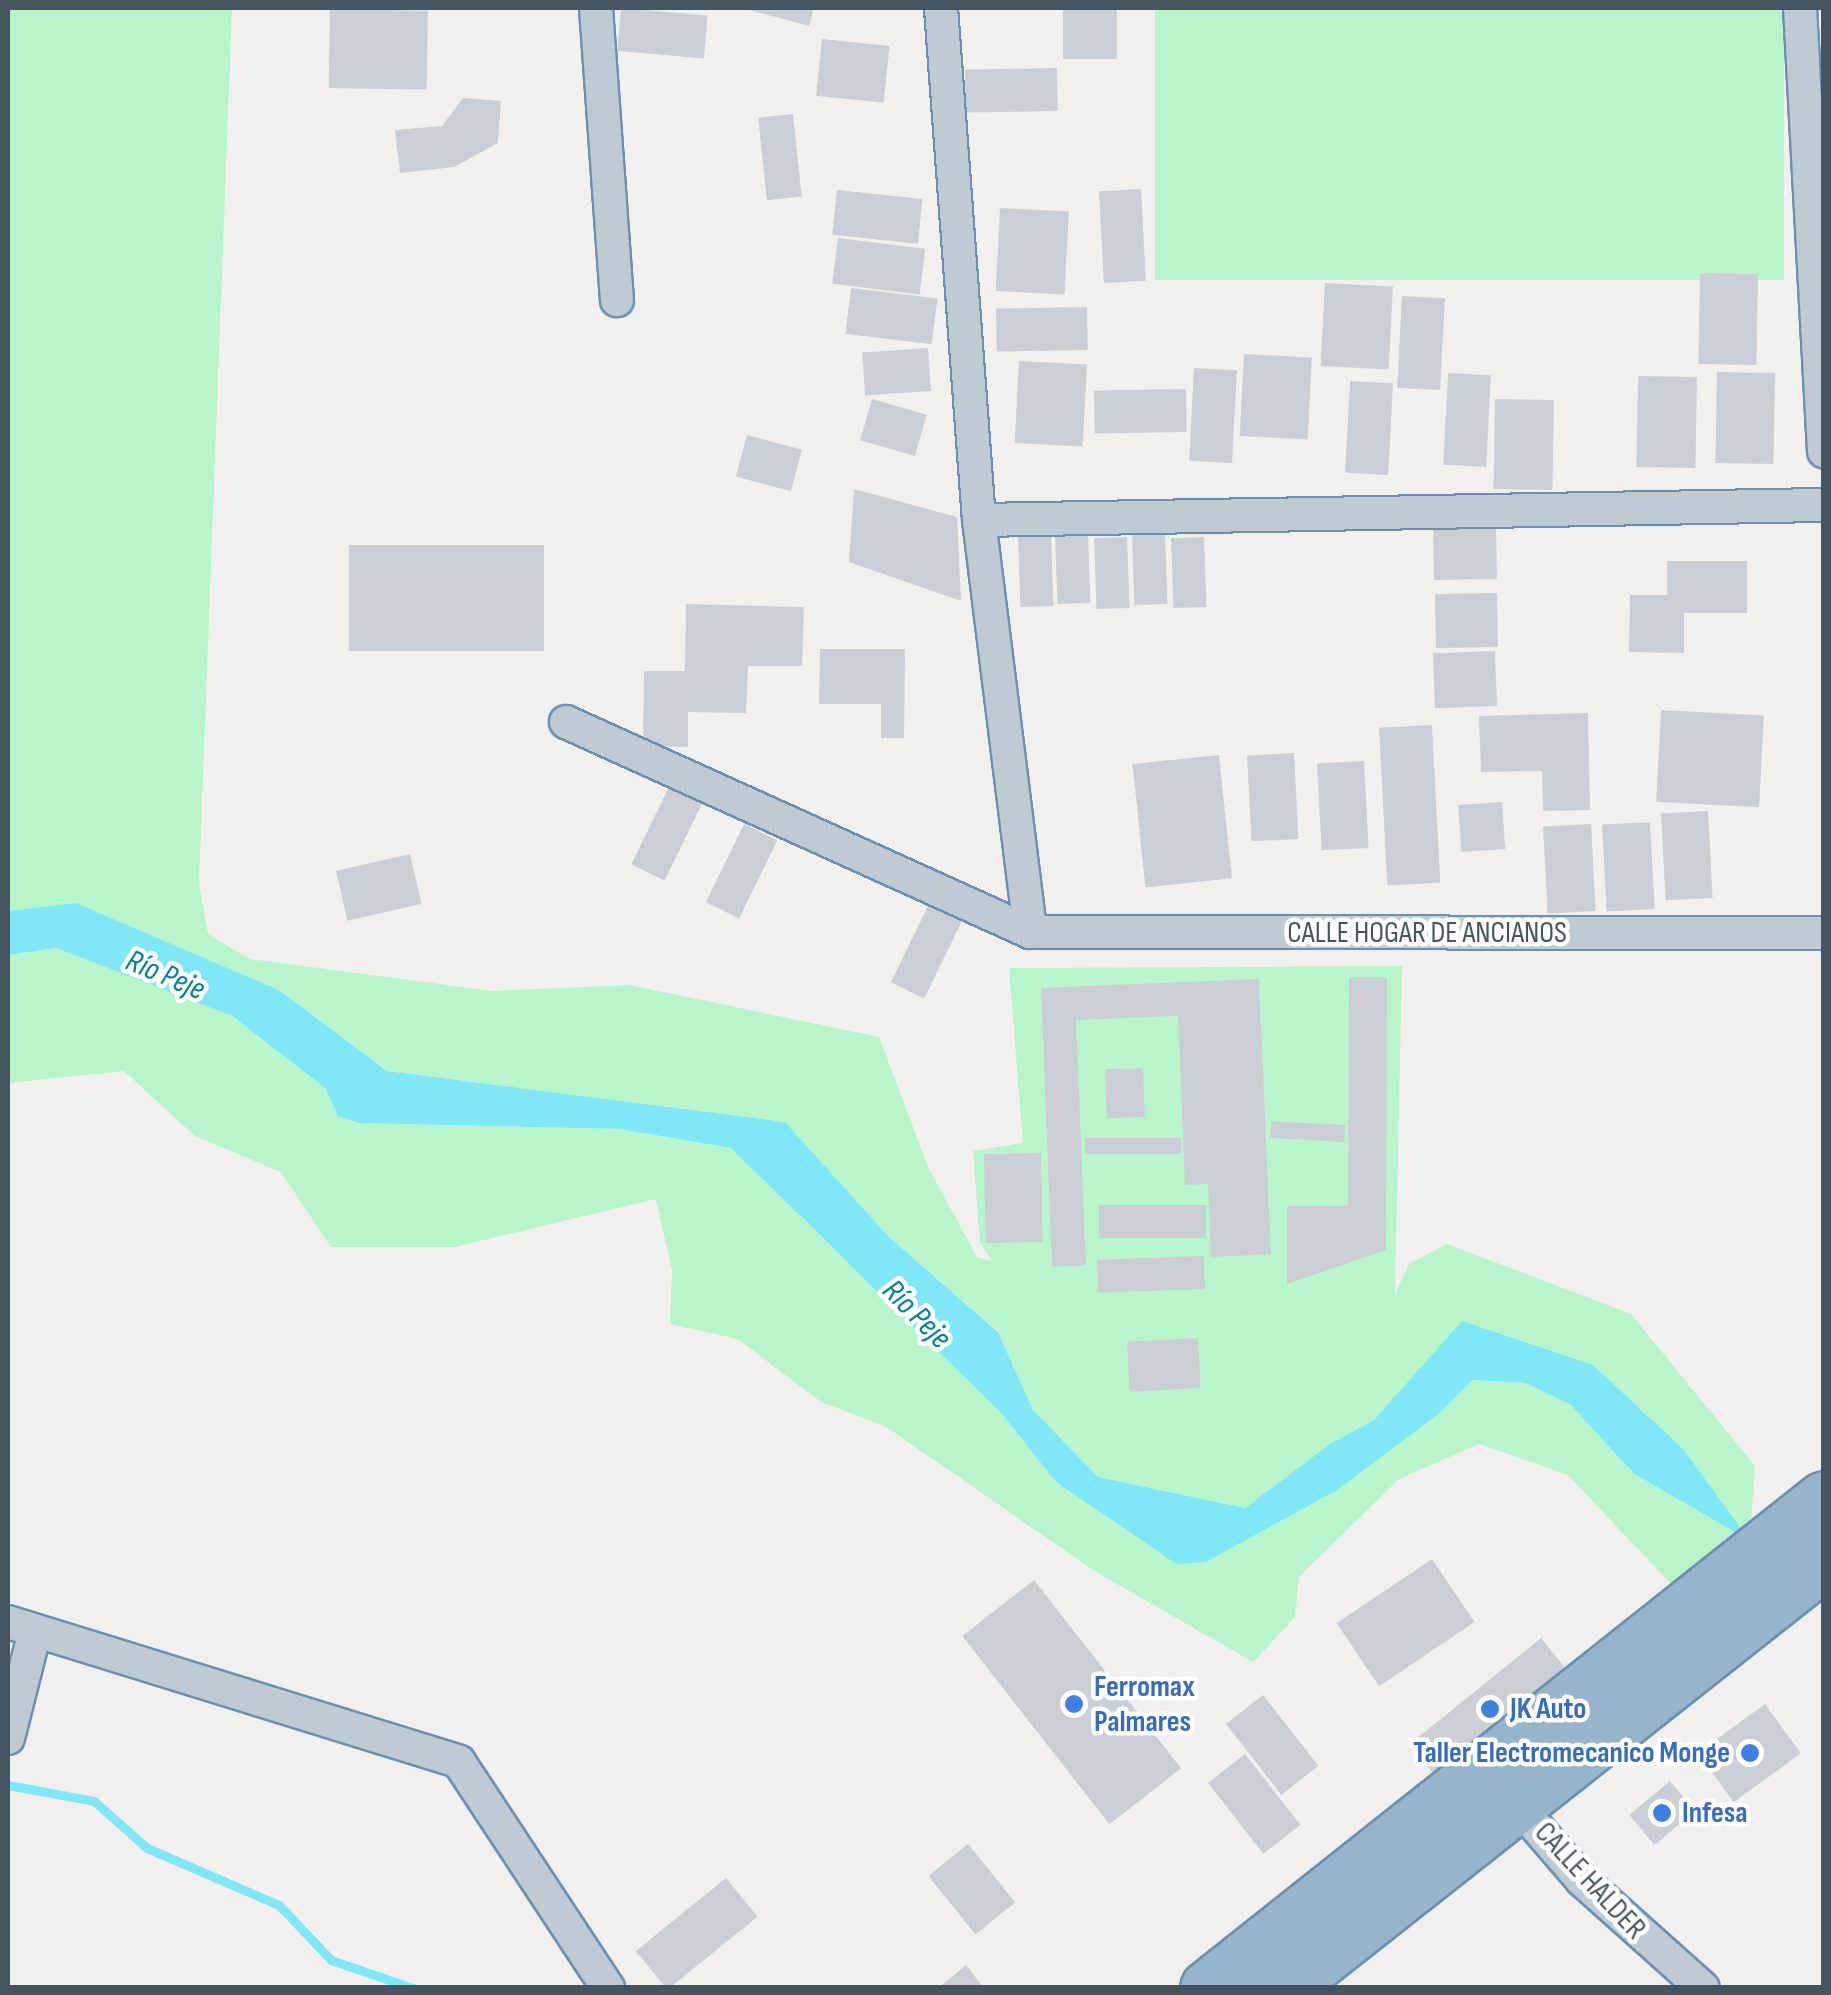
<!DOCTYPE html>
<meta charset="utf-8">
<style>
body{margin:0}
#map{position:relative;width:1831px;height:1995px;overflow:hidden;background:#f2efef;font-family:"Sofia Sans Condensed",sans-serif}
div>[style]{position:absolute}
.green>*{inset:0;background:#b8f5cb;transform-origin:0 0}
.water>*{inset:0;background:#80e7f7}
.stream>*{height:9px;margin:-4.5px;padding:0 4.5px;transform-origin:4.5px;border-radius:4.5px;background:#80e7f7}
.building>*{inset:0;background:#cbcfd5;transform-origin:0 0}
.roads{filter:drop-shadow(2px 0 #6c91b0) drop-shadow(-2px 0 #6c91b0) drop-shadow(0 2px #6c91b0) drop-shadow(0 -2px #6c91b0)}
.minor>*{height:32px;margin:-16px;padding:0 16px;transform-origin:16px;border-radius:16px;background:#becbd3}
.trunk>*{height:55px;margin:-27.5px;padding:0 27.5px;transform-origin:27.5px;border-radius:27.5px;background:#96b4cb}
.dots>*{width:28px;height:28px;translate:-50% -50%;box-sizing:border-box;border:5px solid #fff;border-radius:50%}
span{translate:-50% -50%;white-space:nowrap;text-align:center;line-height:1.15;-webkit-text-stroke:9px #fff;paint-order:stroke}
.street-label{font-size:30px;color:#45555f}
.shop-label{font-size:30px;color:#366cbe;font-weight:700}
.left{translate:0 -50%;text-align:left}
.right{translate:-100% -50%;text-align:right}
.water-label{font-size:32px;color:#038296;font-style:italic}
.frame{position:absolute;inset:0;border:10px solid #45555f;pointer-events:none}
</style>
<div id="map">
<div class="green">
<i style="clip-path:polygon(8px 8px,232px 8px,199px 883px,208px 934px,250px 959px,492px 991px,629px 985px,879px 1037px,928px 1167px,977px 1257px,993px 1262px,980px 1243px,973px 1151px,1023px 1143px,1009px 968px,1402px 966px,1395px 1295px,1409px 1264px,1447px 1244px,1631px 1314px,1755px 1466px,1750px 1541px,1672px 1585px,1568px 1475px,1479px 1444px,1399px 1479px,1299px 1577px,1295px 1617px,1253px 1662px,1096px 1572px,885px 1426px,821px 1402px,738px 1339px,670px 1324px,672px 1270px,656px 1199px,455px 1247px,331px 1247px,281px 1172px,195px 1136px,124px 1071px,8px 1083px,8px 955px,56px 948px,232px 1016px,325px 1088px,338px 1116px,359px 1123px,619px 1129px,731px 1148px,1002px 1414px,1056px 1482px,1176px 1564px,1441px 1412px,1473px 1380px,1526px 1383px,1571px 1405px,1633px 1473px,1747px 1539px,1463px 1321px,1374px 1420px,1330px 1444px,1245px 1508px,1098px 1477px,1033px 1410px,998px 1331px,888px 1236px,785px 1122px,387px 1071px,279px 990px,76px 904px,8px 911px)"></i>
<i style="left:1155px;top:8px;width:629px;height:272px"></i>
</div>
<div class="water">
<i style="clip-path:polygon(76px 903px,279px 990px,387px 1071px,785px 1122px,888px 1236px,998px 1332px,1033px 1410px,1098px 1477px,1245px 1508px,1330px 1444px,1374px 1420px,1462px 1321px,1593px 1365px,1684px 1450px,1750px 1541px,1633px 1473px,1571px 1405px,1526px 1383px,1473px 1380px,1441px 1412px,1337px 1490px,1206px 1562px,1176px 1564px,1056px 1482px,1002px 1414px,731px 1148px,619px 1129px,359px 1123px,338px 1116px,325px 1088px,232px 1016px,56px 948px,8px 955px,8px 911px)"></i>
</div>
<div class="stream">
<i style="left:8px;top:1785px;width:87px;rotate:10.5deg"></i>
<i style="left:94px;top:1801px;width:71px;rotate:41.6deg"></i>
<i style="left:147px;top:1848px;width:144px;rotate:23.4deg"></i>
<i style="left:279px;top:1905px;width:76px;rotate:46.6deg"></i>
<i style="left:331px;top:1960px;width:87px;rotate:18.9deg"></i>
</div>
<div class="building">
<i style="left:621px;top:8px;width:87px;height:43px;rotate:5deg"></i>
<i style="clip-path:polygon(742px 8px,814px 8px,809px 26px)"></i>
<i style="left:1063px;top:8px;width:54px;height:51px"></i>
<i style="left:330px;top:9px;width:98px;height:79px;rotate:1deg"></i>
<i style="left:822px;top:39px;width:68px;height:57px;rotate:6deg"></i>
<i style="left:1057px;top:68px;width:43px;height:92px;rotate:89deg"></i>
<i style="clip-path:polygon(463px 98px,501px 101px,498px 143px,454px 167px,400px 173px,395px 130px,442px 126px)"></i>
<i style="left:793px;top:114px;width:83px;height:35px;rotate:84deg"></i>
<i style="left:1141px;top:189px;width:92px;height:42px;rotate:87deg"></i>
<i style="left:837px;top:190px;width:86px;height:45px;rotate:6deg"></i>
<i style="left:1000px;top:208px;width:69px;height:83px;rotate:3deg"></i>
<i style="left:838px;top:238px;width:88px;height:46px;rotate:7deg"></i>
<i style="left:1700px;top:273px;width:58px;height:91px;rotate:1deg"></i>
<i style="left:1325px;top:283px;width:68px;height:83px;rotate:3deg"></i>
<i style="left:851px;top:288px;width:87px;height:46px;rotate:7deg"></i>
<i style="left:1402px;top:296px;width:43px;height:92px;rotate:3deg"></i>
<i style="left:1087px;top:307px;width:43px;height:91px;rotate:89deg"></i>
<i style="left:928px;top:348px;width:43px;height:66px;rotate:86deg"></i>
<i style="left:1244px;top:354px;width:68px;height:82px;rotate:3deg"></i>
<i style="left:1019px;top:361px;width:68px;height:82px;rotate:3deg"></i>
<i style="left:1194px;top:368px;width:43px;height:93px;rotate:3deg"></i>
<i style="left:1717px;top:372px;width:58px;height:91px;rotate:1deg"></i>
<i style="left:1448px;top:373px;width:43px;height:92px;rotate:3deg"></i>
<i style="left:1638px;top:376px;width:59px;height:91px;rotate:1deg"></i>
<i style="left:1350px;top:381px;width:43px;height:92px;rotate:3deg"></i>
<i style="left:1186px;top:389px;width:43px;height:92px;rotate:89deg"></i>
<i style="left:872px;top:399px;width:57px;height:43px;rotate:16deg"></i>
<i style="left:1495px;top:399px;width:59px;height:90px;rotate:1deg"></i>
<i style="left:747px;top:435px;width:57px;height:43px;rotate:15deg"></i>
<i style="clip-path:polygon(854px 489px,957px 517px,961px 601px,849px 562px)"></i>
<i style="left:1496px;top:525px;width:54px;height:63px;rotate:89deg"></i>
<i style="left:1088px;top:533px;width:70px;height:33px;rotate:88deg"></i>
<i style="left:1165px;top:534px;width:70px;height:33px;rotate:88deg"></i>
<i style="left:1051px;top:535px;width:71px;height:33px;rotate:88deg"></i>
<i style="left:1127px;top:537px;width:71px;height:33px;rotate:88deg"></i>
<i style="left:1204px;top:537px;width:70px;height:33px;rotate:88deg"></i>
<i style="left:349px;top:545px;width:195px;height:106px"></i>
<i style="clip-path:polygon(1667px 561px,1747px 561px,1747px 613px,1684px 613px,1684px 653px,1629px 652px,1630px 595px,1667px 595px)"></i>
<i style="left:1497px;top:593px;width:54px;height:62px;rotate:89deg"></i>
<i style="clip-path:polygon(686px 604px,804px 607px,802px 666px,748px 666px,746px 713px,688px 712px,688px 747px,643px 746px,644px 671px,685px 671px)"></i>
<i style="clip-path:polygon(820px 649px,905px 649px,904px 738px,881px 738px,881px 704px,819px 704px)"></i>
<i style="left:1495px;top:651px;width:55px;height:62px;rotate:88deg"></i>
<i style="left:1661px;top:710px;width:103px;height:92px;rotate:3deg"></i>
<i style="clip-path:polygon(1588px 713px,1590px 810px,1543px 811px,1542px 771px,1481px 772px,1479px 716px)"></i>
<i style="left:1432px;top:725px;width:158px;height:53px;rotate:87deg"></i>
<i style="left:1294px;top:753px;width:86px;height:47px;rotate:87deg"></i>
<i style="left:1219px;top:755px;width:124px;height:87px;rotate:84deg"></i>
<i style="left:1364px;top:761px;width:87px;height:47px;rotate:87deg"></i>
<i style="left:669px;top:787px;width:37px;height:86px;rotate:26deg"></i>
<i style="left:1502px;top:802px;width:47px;height:44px;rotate:86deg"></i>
<i style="left:1708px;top:811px;width:87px;height:47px;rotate:87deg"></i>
<i style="left:1650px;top:822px;width:87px;height:48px;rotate:87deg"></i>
<i style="left:744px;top:824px;width:37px;height:87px;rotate:26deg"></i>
<i style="left:1591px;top:824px;width:87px;height:48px;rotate:87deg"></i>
<i style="left:410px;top:854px;width:51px;height:76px;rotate:77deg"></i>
<i style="left:929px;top:904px;width:37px;height:87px;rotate:26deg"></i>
<i style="clip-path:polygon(1349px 977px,1387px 977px,1386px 1250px,1287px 1284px,1287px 1206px,1348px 1206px)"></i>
<i style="clip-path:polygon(1259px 979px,1271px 1254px,1211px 1257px,1208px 1184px,1185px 1185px,1178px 1016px,1076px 1020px,1086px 1265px,1052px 1267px,1041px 988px)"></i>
<i style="left:1143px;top:1068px;width:49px;height:38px;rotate:88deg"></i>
<i style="left:1345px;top:1125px;width:17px;height:74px;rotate:93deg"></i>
<i style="left:1181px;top:1138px;width:16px;height:96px;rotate:90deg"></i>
<i style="left:1041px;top:1153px;width:89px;height:57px;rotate:89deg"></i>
<i style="left:1206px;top:1205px;width:33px;height:107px;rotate:90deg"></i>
<i style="left:1204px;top:1256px;width:33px;height:107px;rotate:88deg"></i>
<i style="left:1198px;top:1338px;width:50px;height:71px;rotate:87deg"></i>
<i style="left:1432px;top:1559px;width:76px;height:115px;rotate:56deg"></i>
<i style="left:1034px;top:1580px;width:239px;height:91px;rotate:52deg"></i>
<i style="left:1541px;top:1638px;width:46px;height:169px;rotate:51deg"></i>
<i style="left:1263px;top:1695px;width:90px;height:47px;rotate:52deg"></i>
<i style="left:1765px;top:1704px;width:61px;height:83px;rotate:54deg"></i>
<i style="left:1245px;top:1754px;width:90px;height:47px;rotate:52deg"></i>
<i style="left:1670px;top:1781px;width:39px;height:53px;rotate:50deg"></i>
<i style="left:968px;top:1844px;width:75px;height:51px;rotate:51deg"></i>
<i style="left:726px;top:1878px;width:50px;height:116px;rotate:51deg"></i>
<i style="clip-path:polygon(966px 1965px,984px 1988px,938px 1988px)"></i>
</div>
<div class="roads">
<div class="minor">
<i style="left:596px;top:8px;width:293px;rotate:85.9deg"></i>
<i style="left:941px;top:8px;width:513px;rotate:85.76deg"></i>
<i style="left:979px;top:520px;width:415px;rotate:82.9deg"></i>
<i style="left:1800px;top:8px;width:444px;rotate:86.9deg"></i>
<i style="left:979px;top:520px;width:845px;rotate:-1.02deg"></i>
<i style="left:566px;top:722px;width:509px;rotate:24.35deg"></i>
<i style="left:1030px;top:932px;width:794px;rotate:0.07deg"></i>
<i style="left:8px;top:1622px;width:472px;rotate:17.2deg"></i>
<i style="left:459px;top:1762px;width:271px;rotate:56.6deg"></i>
<i style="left:8px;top:1738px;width:110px;rotate:-75.8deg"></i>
<i style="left:1508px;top:1794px;width:113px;rotate:49.3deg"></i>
<i style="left:1582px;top:1880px;width:162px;rotate:41.8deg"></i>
</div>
<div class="trunk">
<i style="left:1208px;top:1988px;width:786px;rotate:-38.44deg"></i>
<i style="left:1283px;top:1988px;width:689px;rotate:-38.28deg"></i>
</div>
</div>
<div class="dots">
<i style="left:1074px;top:1704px;background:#3f7fe0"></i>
<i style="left:1490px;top:1709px;background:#3f7fe0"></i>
<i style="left:1750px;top:1753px;background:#3f7fe0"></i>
<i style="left:1662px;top:1813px;background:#3f7fe0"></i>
</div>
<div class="street-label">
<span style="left:1427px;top:933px">CALLE HOGAR DE ANCIANOS</span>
<span style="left:1590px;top:1881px;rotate:47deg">CALLE HALDER</span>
</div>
<div class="shop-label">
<span class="left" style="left:1094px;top:1704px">Ferromax<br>Palmares</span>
<span class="left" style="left:1510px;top:1709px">JK Auto</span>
<span class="right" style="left:1730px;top:1753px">Taller Electromecanico Monge</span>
<span class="left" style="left:1682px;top:1813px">Infesa</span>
</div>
<div class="water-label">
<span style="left:165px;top:976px;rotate:23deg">Río Peje</span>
<span style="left:916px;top:1315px;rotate:45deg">Río Peje</span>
</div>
<div class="frame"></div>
</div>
